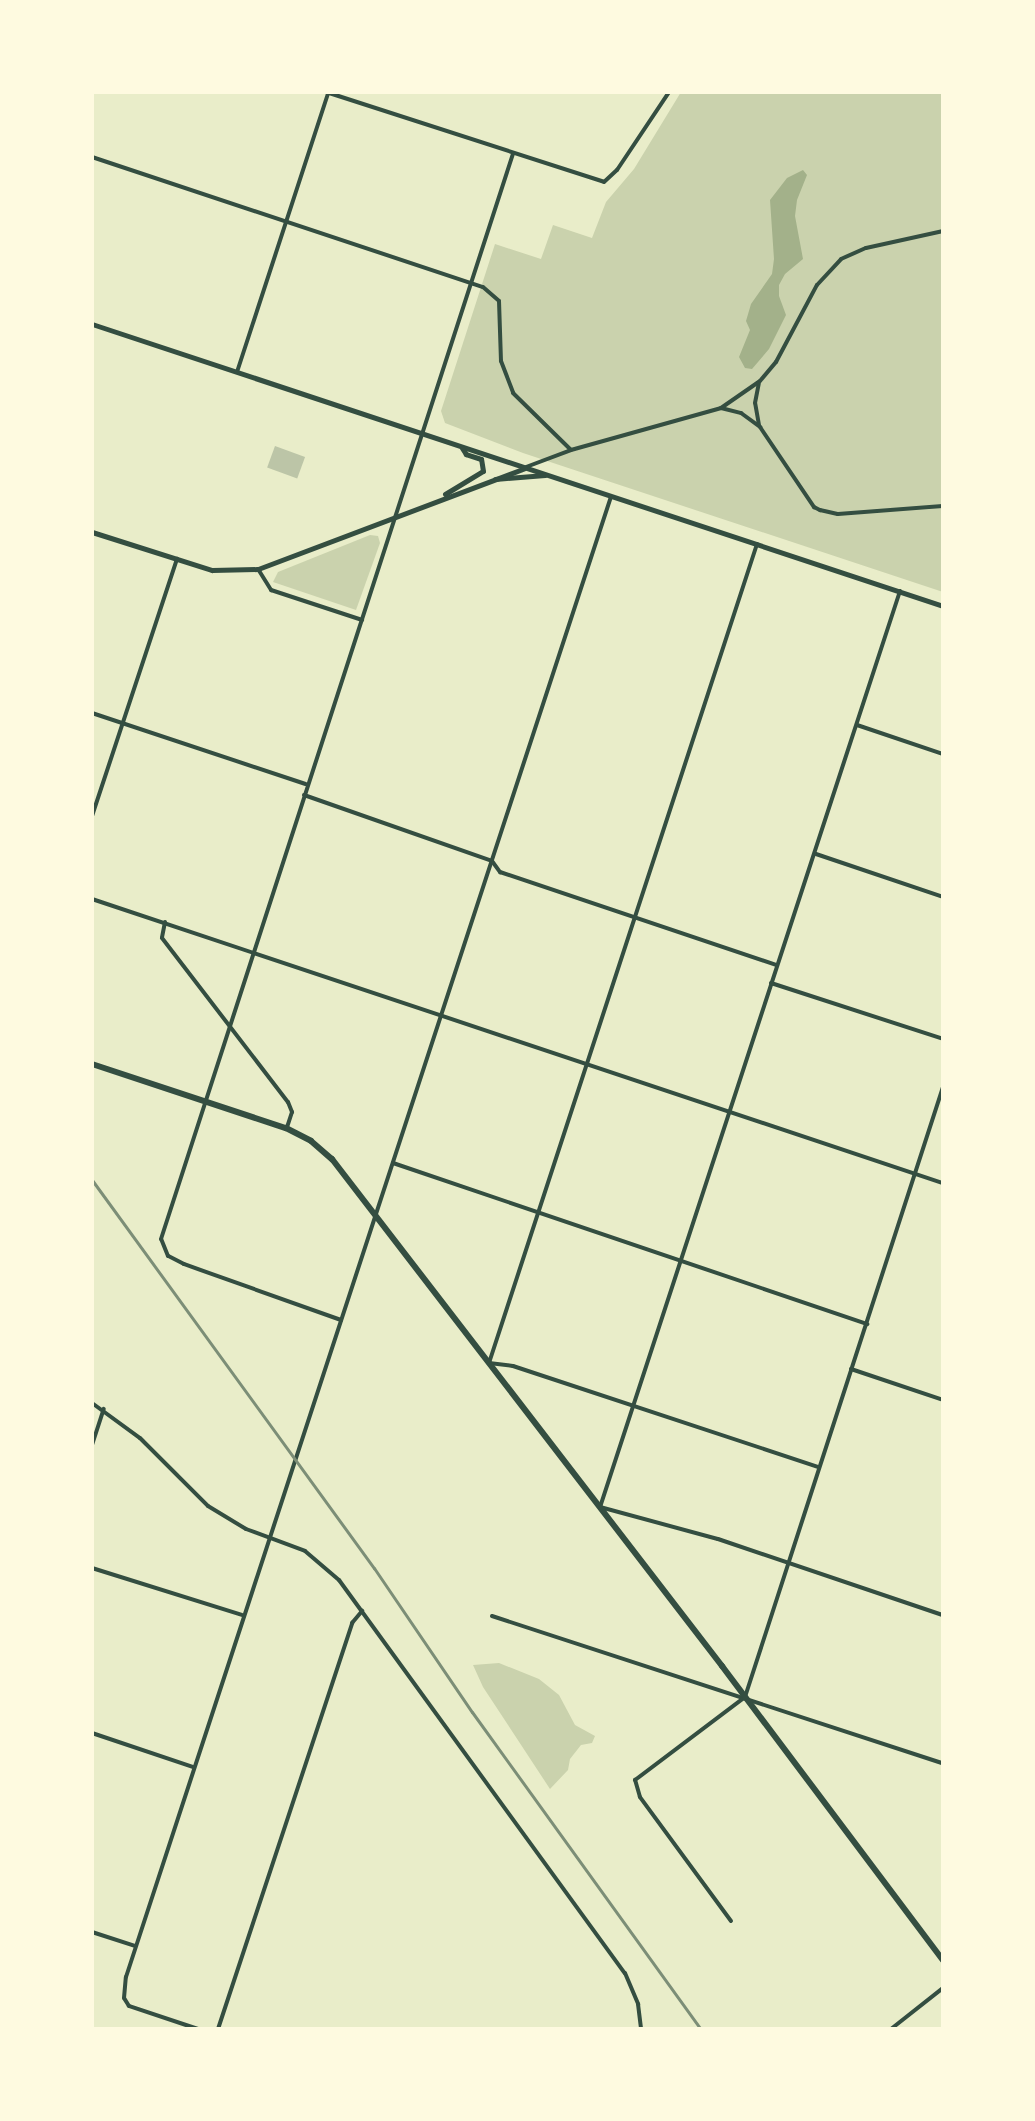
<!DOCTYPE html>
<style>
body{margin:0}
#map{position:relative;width:1035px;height:2121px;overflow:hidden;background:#e9edc9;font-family:"Open Sans",sans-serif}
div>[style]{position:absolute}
.green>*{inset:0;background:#cad2ad}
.water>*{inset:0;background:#a3b18a}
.building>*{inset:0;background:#bcc5a7;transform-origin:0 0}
.minor>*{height:4px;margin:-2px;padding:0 2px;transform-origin:2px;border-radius:2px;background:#344e41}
.secondary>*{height:5px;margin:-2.5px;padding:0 2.5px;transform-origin:2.5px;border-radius:2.5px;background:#344e41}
.primary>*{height:6px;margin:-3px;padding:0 3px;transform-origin:3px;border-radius:3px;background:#344e41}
.rail>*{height:3px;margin:-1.5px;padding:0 1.5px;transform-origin:1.5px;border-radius:1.5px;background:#7c8e77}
span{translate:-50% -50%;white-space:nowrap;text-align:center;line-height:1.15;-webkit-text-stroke:6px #fefae0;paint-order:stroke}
.frame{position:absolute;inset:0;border:94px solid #fefae0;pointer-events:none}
</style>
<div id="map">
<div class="green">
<i style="clip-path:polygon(681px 92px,943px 92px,943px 592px,523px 453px,445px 423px,441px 411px,495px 244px,541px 259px,553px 225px,592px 238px,606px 202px,634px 169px)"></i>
<i style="clip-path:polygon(370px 535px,378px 536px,380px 543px,356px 610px,273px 582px,278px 572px)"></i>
<i style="clip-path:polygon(499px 1663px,539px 1679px,559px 1695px,575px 1725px,595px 1736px,592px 1743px,581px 1745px,570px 1759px,568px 1770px,550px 1789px,483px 1687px,473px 1665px)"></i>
</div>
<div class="water">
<i style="clip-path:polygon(803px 170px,807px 175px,797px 200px,795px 216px,803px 259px,785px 274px,779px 285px,779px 296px,786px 315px,769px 349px,752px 369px,745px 368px,739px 357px,750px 330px,746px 321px,751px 304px,772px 274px,774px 259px,770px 200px,787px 178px)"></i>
</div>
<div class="building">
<i style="left:275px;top:446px;width:32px;height:23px;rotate:20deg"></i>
</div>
<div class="minor">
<i style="left:326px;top:92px;width:292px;rotate:17.9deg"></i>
<i style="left:604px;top:182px;width:18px;rotate:-43deg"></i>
<i style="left:617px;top:170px;width:94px;rotate:-56.3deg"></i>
<i style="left:92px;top:157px;width:412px;rotate:18.4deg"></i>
<i style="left:483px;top:287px;width:21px;rotate:41deg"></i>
<i style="left:499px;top:301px;width:60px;rotate:88.1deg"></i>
<i style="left:501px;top:361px;width:34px;rotate:69deg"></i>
<i style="left:513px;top:393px;width:81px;rotate:44.5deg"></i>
<i style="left:237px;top:372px;width:293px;rotate:-71.9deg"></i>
<i style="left:721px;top:408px;width:21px;rotate:14deg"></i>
<i style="left:741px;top:413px;width:24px;rotate:36deg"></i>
<i style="left:760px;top:427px;width:97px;rotate:56deg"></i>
<i style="left:814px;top:507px;width:7px;rotate:27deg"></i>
<i style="left:820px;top:510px;width:18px;rotate:13deg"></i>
<i style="left:838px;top:514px;width:105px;rotate:-4.4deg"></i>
<i style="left:759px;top:425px;width:22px;rotate:-100deg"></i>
<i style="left:755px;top:403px;width:20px;rotate:-79deg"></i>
<i style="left:526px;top:467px;width:48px;rotate:-20.7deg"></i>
<i style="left:571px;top:450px;width:156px;rotate:-15.6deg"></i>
<i style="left:721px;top:408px;width:47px;rotate:-34.7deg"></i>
<i style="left:760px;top:381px;width:25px;rotate:-50deg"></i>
<i style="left:776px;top:362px;width:87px;rotate:-62deg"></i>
<i style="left:817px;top:285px;width:35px;rotate:-47deg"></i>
<i style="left:841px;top:259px;width:27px;rotate:-24deg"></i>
<i style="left:866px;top:248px;width:79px;rotate:-12.4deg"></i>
<i style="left:757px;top:544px;width:862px;rotate:108.12deg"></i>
<i style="left:489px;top:1363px;width:24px;rotate:7deg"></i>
<i style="left:513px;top:1366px;width:321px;rotate:18.3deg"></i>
<i style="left:258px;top:569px;width:25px;rotate:58deg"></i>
<i style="left:271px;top:590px;width:96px;rotate:18.2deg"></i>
<i style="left:900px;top:591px;width:964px;rotate:108.13deg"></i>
<i style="left:600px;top:1507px;width:122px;rotate:15.2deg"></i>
<i style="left:718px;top:1539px;width:237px;rotate:18.7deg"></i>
<i style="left:92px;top:713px;width:225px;rotate:18.4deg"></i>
<i style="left:857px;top:725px;width:91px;rotate:18.6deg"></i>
<i style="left:304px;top:795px;width:199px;rotate:19.3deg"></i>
<i style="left:492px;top:861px;width:14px;rotate:54deg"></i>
<i style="left:500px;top:872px;width:292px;rotate:18.6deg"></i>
<i style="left:92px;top:816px;width:271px;rotate:-71.7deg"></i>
<i style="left:816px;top:854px;width:134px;rotate:18.7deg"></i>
<i style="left:92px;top:899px;width:897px;rotate:18.46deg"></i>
<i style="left:165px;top:922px;width:16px;rotate:101deg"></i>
<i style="left:162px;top:938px;width:207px;rotate:52.5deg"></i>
<i style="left:288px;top:1102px;width:11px;rotate:68deg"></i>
<i style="left:292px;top:1112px;width:16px;rotate:108deg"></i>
<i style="left:771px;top:983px;width:181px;rotate:18deg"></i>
<i style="left:393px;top:1163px;width:501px;rotate:18.76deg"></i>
<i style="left:341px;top:1320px;width:167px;rotate:-160.4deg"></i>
<i style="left:184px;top:1264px;width:18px;rotate:-153deg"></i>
<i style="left:168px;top:1256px;width:18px;rotate:-112deg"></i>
<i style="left:161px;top:1239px;width:1141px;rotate:-72.03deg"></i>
<i style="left:851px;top:1369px;width:97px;rotate:18.6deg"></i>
<i style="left:92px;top:1403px;width:59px;rotate:36.1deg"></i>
<i style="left:140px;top:1438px;width:96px;rotate:45deg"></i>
<i style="left:208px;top:1506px;width:44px;rotate:31.2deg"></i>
<i style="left:246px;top:1529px;width:63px;rotate:20.4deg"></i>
<i style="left:305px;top:1551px;width:45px;rotate:40.5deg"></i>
<i style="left:339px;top:1580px;width:486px;rotate:54deg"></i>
<i style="left:625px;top:1973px;width:34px;rotate:67deg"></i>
<i style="left:638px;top:2004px;width:25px;rotate:83deg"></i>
<i style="left:92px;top:1445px;width:38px;rotate:-72deg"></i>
<i style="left:92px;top:1568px;width:157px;rotate:17.4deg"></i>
<i style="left:492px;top:1616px;width:474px;rotate:18.1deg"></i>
<i style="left:92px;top:1733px;width:107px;rotate:18.6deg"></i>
<i style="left:731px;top:1921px;width:154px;rotate:-126.3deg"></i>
<i style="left:640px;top:1797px;width:18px;rotate:-106deg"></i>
<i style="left:635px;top:1780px;width:138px;rotate:-37deg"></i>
<i style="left:745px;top:1697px;width:641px;rotate:-72.02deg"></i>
<i style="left:92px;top:1932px;width:45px;rotate:18deg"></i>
<i style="left:198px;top:2029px;width:73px;rotate:-161.6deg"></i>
<i style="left:129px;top:2006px;width:9px;rotate:-122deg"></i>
<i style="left:124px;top:1998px;width:21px;rotate:-85deg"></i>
<i style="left:126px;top:1977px;width:1557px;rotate:-71.86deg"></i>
<i style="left:218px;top:2029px;width:428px;rotate:-71.7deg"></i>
<i style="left:352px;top:1623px;width:16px;rotate:-50deg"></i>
<i style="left:891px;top:2029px;width:66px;rotate:-38.3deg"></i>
</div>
<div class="secondary">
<i style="left:92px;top:324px;width:897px;rotate:18.33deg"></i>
<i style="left:495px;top:479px;width:50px;rotate:-4.6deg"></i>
<i style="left:445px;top:494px;width:44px;rotate:-31.2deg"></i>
<i style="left:483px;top:471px;width:12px;rotate:-99deg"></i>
<i style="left:481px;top:459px;width:16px;rotate:-162deg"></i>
<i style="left:466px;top:454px;width:7px;rotate:-124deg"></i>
<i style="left:92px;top:532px;width:126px;rotate:17.6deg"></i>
<i style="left:212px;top:570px;width:46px;rotate:-1.2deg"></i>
<i style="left:258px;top:569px;width:285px;rotate:-20.7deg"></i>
</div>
<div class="primary">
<i style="left:92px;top:1064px;width:204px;rotate:18.3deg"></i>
<i style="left:286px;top:1128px;width:28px;rotate:27deg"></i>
<i style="left:311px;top:1141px;width:28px;rotate:41deg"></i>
<i style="left:332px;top:1159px;width:640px;rotate:52.43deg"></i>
<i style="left:722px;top:1666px;width:368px;rotate:53.1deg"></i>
</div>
<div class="rail">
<i style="left:92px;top:1180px;width:480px;rotate:54deg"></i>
<i style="left:374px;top:1568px;width:174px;rotate:55.8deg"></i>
<i style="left:472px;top:1712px;width:391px;rotate:54.2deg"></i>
</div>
<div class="frame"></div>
</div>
